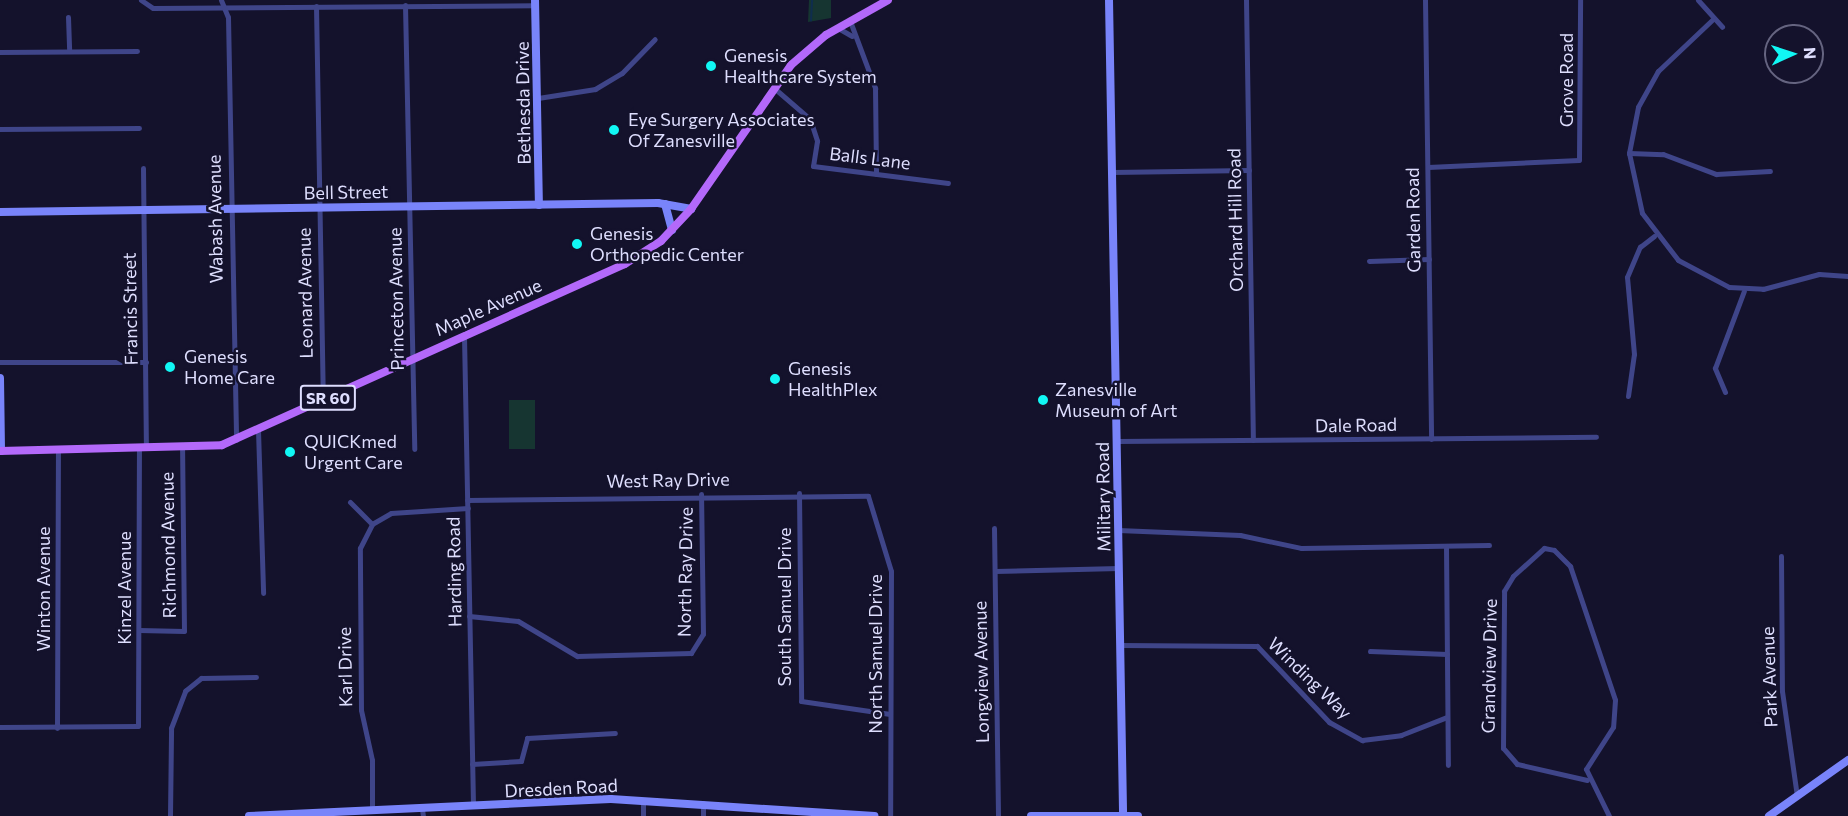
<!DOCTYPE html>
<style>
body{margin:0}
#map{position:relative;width:1848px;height:816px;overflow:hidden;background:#14122c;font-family:Commissioner,sans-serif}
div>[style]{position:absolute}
.green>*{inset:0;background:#163531;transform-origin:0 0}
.stream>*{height:1.5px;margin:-0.75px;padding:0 0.75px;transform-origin:0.75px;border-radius:0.75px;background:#0f2d4e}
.street>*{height:5px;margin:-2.5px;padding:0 2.5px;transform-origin:2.5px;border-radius:2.5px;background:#3f4589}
.secondary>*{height:8px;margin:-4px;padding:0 4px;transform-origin:4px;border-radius:4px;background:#7984fa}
.primary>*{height:8px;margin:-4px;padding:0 4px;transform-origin:4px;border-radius:4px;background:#b369fa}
.dots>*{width:16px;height:16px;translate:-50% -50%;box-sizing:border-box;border:3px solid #14122c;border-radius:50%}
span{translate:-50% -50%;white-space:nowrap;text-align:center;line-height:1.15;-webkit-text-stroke:5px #14122c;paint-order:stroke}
.shield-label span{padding:2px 4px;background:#14122c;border:2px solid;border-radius:4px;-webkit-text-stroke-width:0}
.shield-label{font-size:16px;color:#dedefe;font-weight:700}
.poi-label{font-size:18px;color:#dedefe}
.left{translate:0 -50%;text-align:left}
.street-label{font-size:18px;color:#dedefe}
.north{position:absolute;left:1764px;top:24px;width:60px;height:60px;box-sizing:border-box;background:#14122c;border:2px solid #656480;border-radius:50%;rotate:87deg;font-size:16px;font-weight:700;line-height:24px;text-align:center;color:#dedefe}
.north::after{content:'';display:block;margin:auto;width:21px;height:27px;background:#11f7f4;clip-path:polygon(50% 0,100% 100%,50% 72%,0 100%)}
</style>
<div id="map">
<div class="green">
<i style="clip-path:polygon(809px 0,831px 0,831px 18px,808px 22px)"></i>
<i style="left:509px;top:400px;width:26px;height:49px"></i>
</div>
<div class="stream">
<i style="left:811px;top:21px;width:21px;rotate:-87deg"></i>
</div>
<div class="street">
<i style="left:141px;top:0;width:14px;rotate:34deg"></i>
<i style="left:153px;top:8px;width:382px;rotate:-0.4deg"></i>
<i style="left:221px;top:0;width:18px;rotate:68deg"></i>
<i style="left:228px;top:17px;width:423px;rotate:88.9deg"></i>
<i style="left:1246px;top:0;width:440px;rotate:89.1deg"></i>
<i style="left:1425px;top:0;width:439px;rotate:89.2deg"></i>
<i style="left:1698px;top:0;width:36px;rotate:48deg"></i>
<i style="left:405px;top:5px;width:444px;rotate:88.8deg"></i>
<i style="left:316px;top:6px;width:394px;rotate:89deg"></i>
<i style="left:68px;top:17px;width:34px;rotate:88deg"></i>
<i style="left:1713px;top:19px;width:76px;rotate:136.6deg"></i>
<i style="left:1658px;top:71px;width:41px;rotate:119.1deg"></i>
<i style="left:1638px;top:107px;width:47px;rotate:101.1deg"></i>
<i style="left:1629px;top:153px;width:61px;rotate:77.8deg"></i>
<i style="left:1642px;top:213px;width:59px;rotate:52.5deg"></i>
<i style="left:1678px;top:260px;width:58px;rotate:27.9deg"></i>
<i style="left:1729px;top:287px;width:34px;rotate:3deg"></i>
<i style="left:1763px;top:289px;width:58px;rotate:-15deg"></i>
<i style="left:1819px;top:274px;width:29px;rotate:4deg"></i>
<i style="left:850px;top:21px;width:72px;rotate:69.5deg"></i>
<i style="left:875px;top:88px;width:86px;rotate:89.3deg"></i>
<i style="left:838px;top:28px;width:16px;rotate:30deg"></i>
<i style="left:0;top:52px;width:137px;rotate:-0.4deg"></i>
<i style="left:774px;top:88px;width:48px;rotate:40.7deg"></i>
<i style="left:810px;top:119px;width:23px;rotate:72deg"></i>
<i style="left:817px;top:141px;width:25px;rotate:99deg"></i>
<i style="left:813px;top:166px;width:136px;rotate:7.2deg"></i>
<i style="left:538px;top:98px;width:58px;rotate:-9deg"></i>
<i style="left:595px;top:89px;width:31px;rotate:-31deg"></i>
<i style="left:622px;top:73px;width:47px;rotate:-45.9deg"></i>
<i style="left:0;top:129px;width:139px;rotate:-0.4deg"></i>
<i style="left:1629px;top:153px;width:34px;rotate:2deg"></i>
<i style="left:1663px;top:154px;width:57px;rotate:20.7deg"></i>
<i style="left:1716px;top:174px;width:54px;rotate:-3.2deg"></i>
<i style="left:1428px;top:167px;width:151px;rotate:-2.7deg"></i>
<i style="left:1579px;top:160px;width:160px;rotate:-89.6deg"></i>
<i style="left:143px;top:168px;width:280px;rotate:89.4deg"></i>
<i style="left:1112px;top:172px;width:137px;rotate:-0.8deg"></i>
<i style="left:1369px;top:261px;width:60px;rotate:-1.9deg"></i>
<i style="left:464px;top:336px;width:470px;rotate:88.9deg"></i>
<i style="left:0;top:362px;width:146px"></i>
<i style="left:1725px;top:392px;width:26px;rotate:-113deg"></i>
<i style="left:1715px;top:368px;width:82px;rotate:-69.4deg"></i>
<i style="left:1628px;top:396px;width:42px;rotate:-81.9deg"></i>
<i style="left:1634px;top:354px;width:77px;rotate:-95.2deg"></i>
<i style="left:1627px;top:277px;width:33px;rotate:-67deg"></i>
<i style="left:1640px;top:247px;width:18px;rotate:-38deg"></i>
<i style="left:258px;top:430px;width:163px;rotate:88.2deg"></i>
<i style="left:1117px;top:441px;width:479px;rotate:-0.5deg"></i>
<i style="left:799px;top:493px;width:208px;rotate:89.4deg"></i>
<i style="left:801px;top:701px;width:90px;rotate:8.3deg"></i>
<i style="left:467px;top:500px;width:401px;rotate:-0.6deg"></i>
<i style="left:868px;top:496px;width:78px;rotate:73deg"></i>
<i style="left:891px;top:571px;width:245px;rotate:90.2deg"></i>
<i style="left:350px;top:502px;width:31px;rotate:45deg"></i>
<i style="left:994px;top:528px;width:288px;rotate:89.2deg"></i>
<i style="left:1118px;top:530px;width:122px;rotate:2.3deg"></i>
<i style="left:1240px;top:535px;width:62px;rotate:12deg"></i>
<i style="left:1301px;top:548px;width:188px;rotate:-0.9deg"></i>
<i style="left:1446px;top:546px;width:219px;rotate:89.5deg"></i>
<i style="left:1781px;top:556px;width:135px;rotate:89.6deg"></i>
<i style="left:1782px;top:691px;width:106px;rotate:81.9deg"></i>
<i style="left:995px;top:571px;width:124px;rotate:-1.4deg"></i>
<i style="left:469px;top:616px;width:49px;rotate:5.8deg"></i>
<i style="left:518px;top:621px;width:69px;rotate:30.7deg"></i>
<i style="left:577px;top:656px;width:114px;rotate:-1.5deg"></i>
<i style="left:691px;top:653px;width:22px;rotate:-58deg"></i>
<i style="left:703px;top:634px;width:140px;rotate:-90.8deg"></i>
<i style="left:139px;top:630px;width:45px;rotate:1.3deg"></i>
<i style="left:184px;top:631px;width:181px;rotate:-90.6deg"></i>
<i style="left:1120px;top:645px;width:137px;rotate:0.4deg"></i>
<i style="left:1257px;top:646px;width:105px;rotate:46.5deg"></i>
<i style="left:1329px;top:722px;width:38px;rotate:29deg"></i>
<i style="left:1362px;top:740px;width:39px;rotate:-7deg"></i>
<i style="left:1401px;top:735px;width:49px;rotate:-21.4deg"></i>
<i style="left:1370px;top:651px;width:77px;rotate:2.2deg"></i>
<i style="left:0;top:727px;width:138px;rotate:-0.4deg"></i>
<i style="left:138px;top:726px;width:276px;rotate:-89.8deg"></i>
<i style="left:57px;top:728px;width:277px;rotate:-89.8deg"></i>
<i style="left:472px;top:764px;width:49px;rotate:-3.5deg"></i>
<i style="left:521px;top:761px;width:24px;rotate:-75deg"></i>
<i style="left:527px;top:738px;width:88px;rotate:-3.3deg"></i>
<i style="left:1587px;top:780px;width:72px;rotate:-167.1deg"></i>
<i style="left:1517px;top:764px;width:21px;rotate:-131deg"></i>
<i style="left:1503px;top:748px;width:157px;rotate:-89.6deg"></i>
<i style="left:1504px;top:591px;width:17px;rotate:-59deg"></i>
<i style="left:1513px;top:576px;width:42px;rotate:-42.1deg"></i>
<i style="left:1544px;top:548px;width:10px;rotate:11deg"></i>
<i style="left:1554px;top:550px;width:23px;rotate:45deg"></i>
<i style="left:1570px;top:566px;width:141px;rotate:71.4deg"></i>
<i style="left:1615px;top:700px;width:27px;rotate:94deg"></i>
<i style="left:1613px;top:727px;width:50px;rotate:122.7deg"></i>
<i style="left:1586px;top:769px;width:52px;rotate:63.9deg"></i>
<i style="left:643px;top:800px;width:16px;rotate:90deg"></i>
<i style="left:422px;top:809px;width:7px;rotate:82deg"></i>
<i style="left:372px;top:811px;width:51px;rotate:-90deg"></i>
<i style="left:372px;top:760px;width:51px;rotate:-102.4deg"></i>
<i style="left:361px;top:710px;width:162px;rotate:-90.4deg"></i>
<i style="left:360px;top:548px;width:27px;rotate:-63deg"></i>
<i style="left:372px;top:524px;width:22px;rotate:-30deg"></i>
<i style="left:391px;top:513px;width:77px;rotate:-3.7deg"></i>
<i style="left:170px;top:816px;width:88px;rotate:-89.3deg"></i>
<i style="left:171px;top:728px;width:40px;rotate:-69deg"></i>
<i style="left:185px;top:691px;width:21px;rotate:-39deg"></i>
<i style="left:201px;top:678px;width:55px;rotate:-1deg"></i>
<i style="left:703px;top:816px;width:13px;rotate:-90deg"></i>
</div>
<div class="secondary">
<i style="left:535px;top:0;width:205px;rotate:88.9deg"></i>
<i style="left:1109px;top:0;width:813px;rotate:89.01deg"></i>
<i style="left:665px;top:204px;width:27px;rotate:75deg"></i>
<i style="left:0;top:212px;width:658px;rotate:-0.78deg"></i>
<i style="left:658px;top:203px;width:34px;rotate:10deg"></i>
<i style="left:0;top:378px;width:73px;rotate:89.2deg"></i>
<i style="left:249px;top:816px;width:362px;rotate:-2.7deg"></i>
<i style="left:611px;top:799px;width:264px;rotate:3.7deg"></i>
<i style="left:1031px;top:816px;width:107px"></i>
<i style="left:1769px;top:816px;width:97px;rotate:-35.3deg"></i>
</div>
<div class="primary">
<i style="left:0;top:451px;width:222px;rotate:-1.5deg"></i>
<i style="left:222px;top:445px;width:442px;rotate:-24.2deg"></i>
<i style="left:625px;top:264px;width:43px;rotate:-32.6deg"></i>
<i style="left:661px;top:241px;width:44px;rotate:-46.8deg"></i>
<i style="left:691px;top:209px;width:175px;rotate:-55.2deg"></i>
<i style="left:791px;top:65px;width:46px;rotate:-40.6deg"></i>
<i style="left:826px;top:35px;width:71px;rotate:-29.4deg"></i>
</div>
<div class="dots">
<i style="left:711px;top:66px;background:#11f7f4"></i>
<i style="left:614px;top:130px;background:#11f7f4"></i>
<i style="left:577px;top:244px;background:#11f7f4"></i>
<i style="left:170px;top:367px;background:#11f7f4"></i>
<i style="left:775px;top:379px;background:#11f7f4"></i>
<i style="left:1043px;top:400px;background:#11f7f4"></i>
<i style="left:290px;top:452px;background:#11f7f4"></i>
</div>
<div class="shield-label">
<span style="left:328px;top:398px">SR 60</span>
</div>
<div class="poi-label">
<span class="left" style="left:724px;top:66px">Genesis<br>Healthcare System</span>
<span class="left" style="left:628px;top:130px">Eye Surgery Associates<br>Of Zanesville</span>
<span class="left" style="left:590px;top:244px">Genesis<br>Orthopedic Center</span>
<span class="left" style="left:184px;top:367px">Genesis<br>Home Care</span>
<span class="left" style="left:788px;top:379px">Genesis<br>HealthPlex</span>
<span class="left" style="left:1055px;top:400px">Zanesville<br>Museum of Art</span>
<span class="left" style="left:304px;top:452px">QUICKmed<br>Urgent Care</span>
</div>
<div class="street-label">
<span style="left:1566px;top:80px;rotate:-90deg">Grove Road</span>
<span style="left:523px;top:103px;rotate:-91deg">Bethesda Drive</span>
<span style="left:870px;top:158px;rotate:7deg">Balls Lane</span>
<span style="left:346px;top:192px;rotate:-1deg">Bell Street</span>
<span style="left:215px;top:219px;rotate:-91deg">Wabash Avenue</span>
<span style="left:1235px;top:220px;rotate:-91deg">Orchard Hill Road</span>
<span style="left:1413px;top:220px;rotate:-91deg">Garden Road</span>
<span style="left:305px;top:293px;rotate:-91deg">Leonard Avenue</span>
<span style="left:396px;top:299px;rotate:-91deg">Princeton Avenue</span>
<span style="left:488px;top:307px;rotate:-24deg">Maple Avenue</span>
<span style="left:130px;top:309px;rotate:-91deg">Francis Street</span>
<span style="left:1356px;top:425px;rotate:-1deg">Dale Road</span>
<span style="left:668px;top:480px;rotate:-1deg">West Ray Drive</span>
<span style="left:1103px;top:497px;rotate:-91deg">Military Road</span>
<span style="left:168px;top:545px;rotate:-91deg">Richmond Avenue</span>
<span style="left:454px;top:572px;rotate:-91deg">Harding Road</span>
<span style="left:685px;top:572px;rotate:-89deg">North Ray Drive</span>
<span style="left:124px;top:588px;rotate:-90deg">Kinzel Avenue</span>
<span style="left:43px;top:589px;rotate:-90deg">Winton Avenue</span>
<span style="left:784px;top:607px;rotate:-90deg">South Samuel Drive</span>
<span style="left:875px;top:654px;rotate:-90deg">North Samuel Drive</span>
<span style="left:1489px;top:666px;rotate:-89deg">Grandview Drive</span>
<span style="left:345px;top:667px;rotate:-91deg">Karl Drive</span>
<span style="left:981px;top:672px;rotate:-91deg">Longview Avenue</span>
<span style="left:1769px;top:677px;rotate:-92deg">Park Avenue</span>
<span style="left:1310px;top:678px;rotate:44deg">Winding Way</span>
<span style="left:561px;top:788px;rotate:-3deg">Dresden Road</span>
</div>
<div class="north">N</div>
</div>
